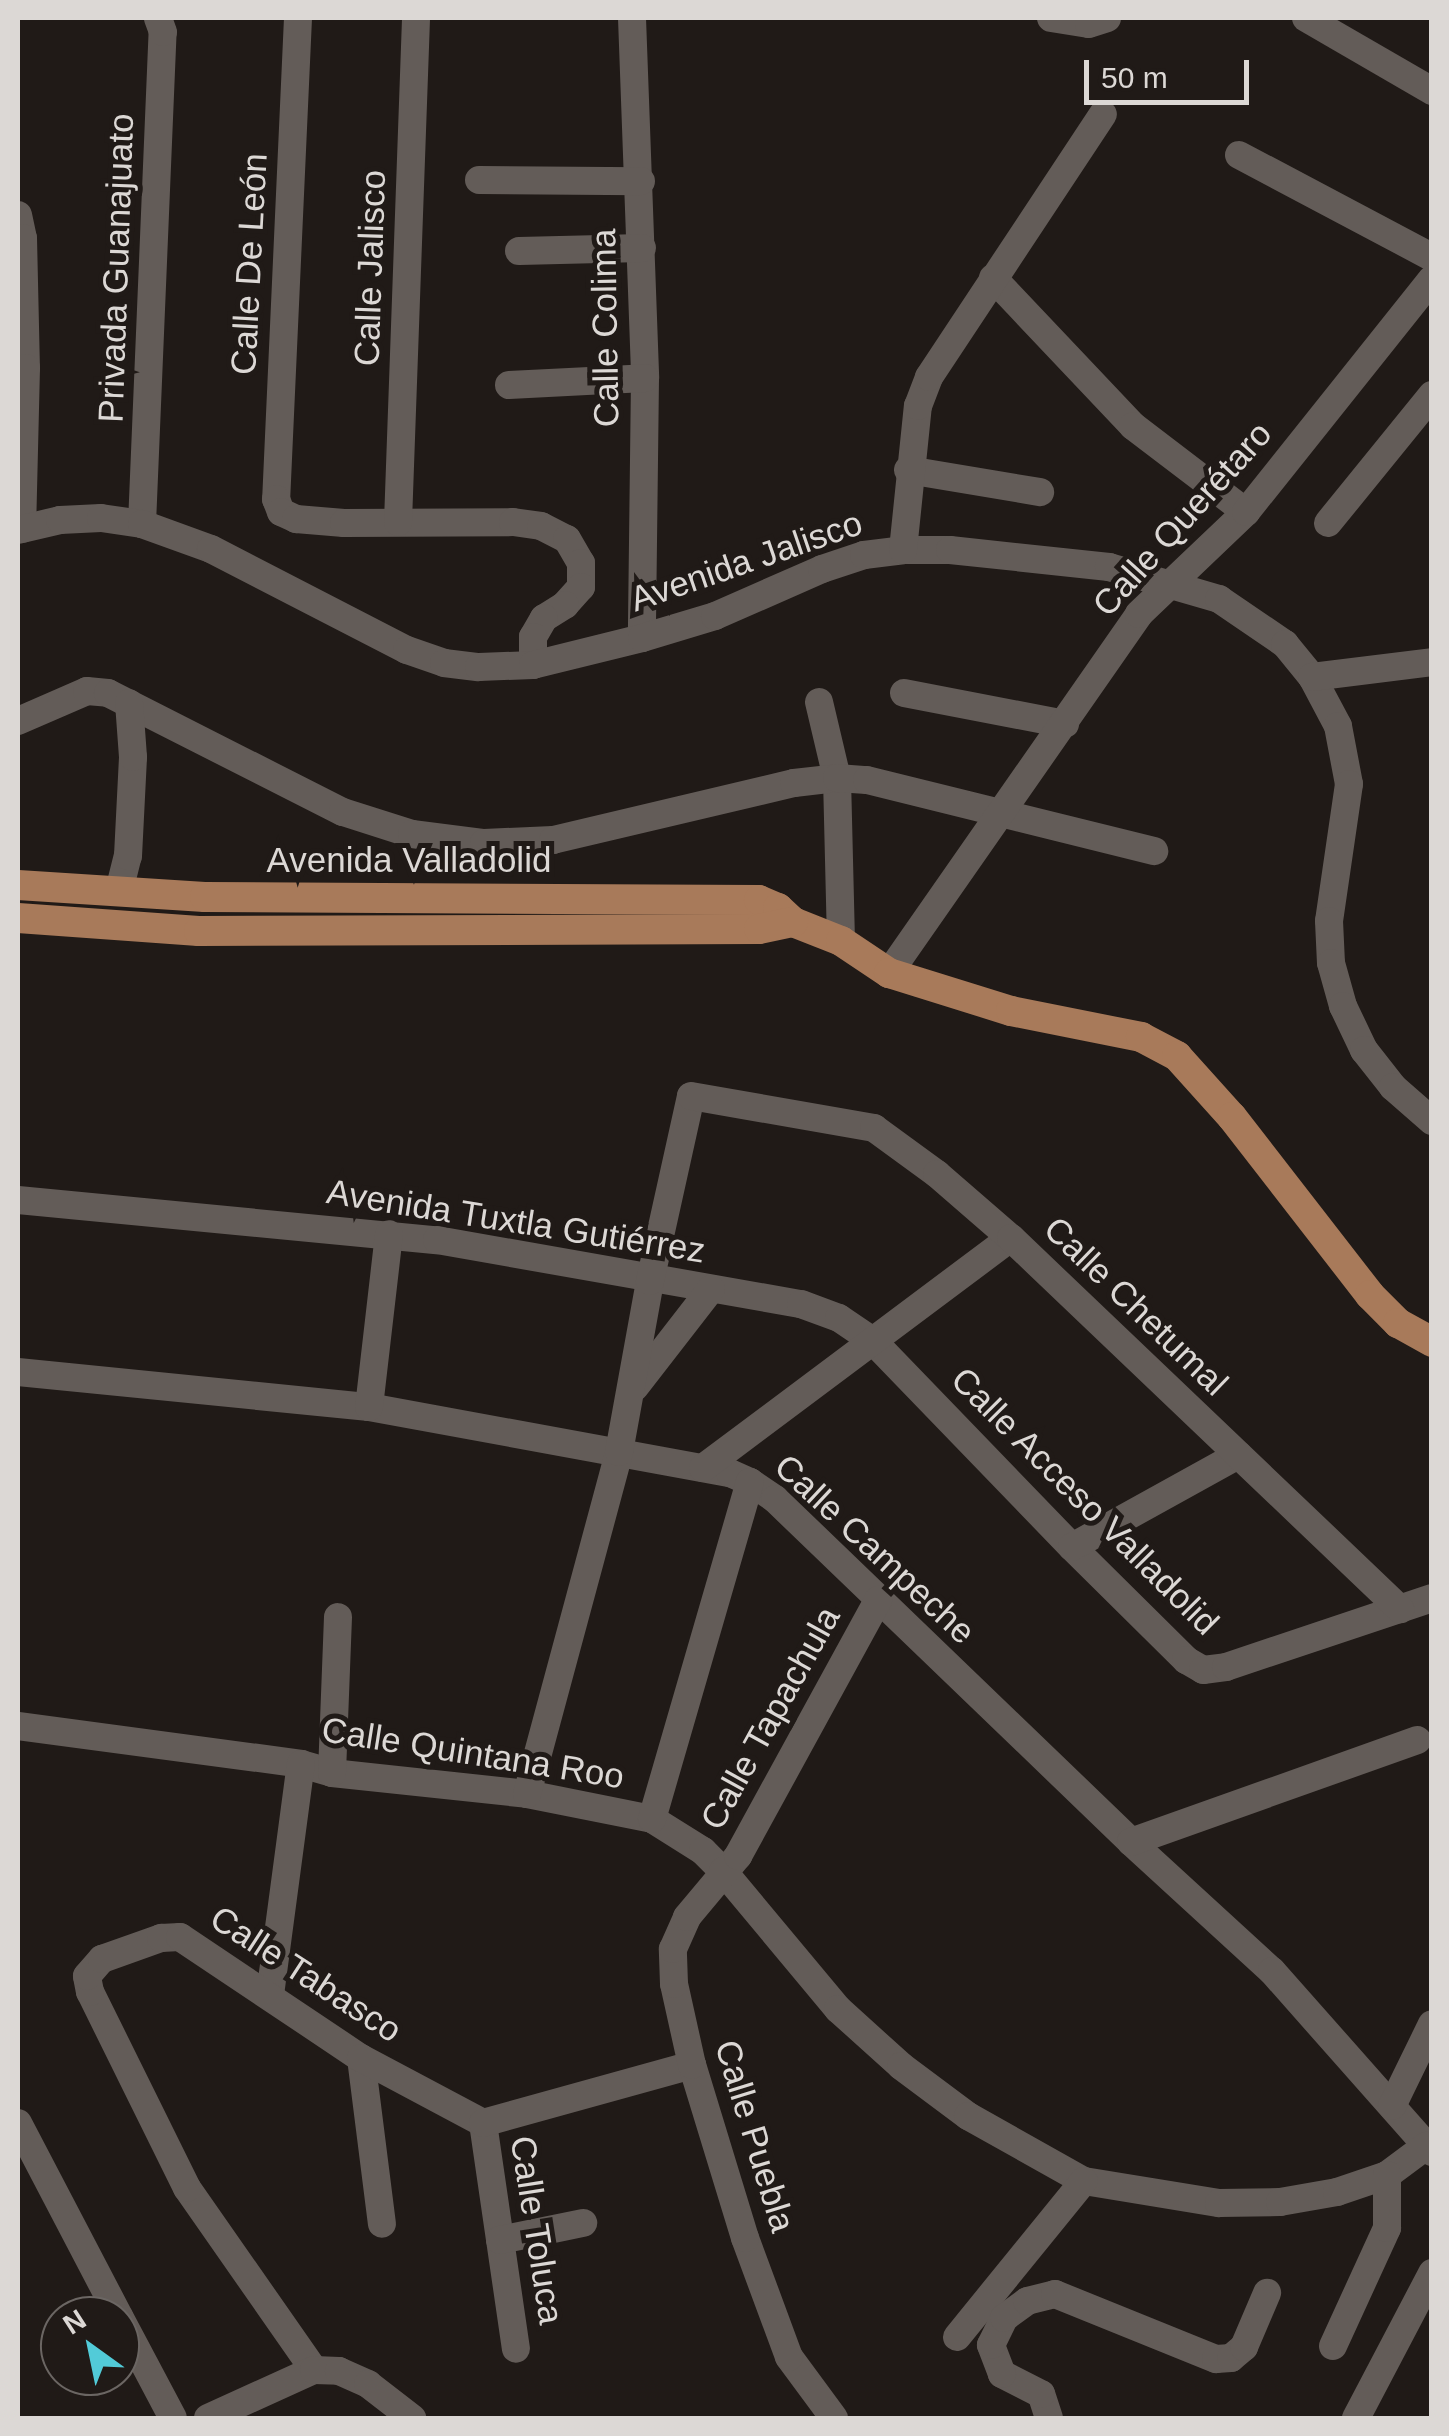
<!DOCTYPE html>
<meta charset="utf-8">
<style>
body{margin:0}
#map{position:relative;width:1449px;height:2436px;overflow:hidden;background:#201a17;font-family:Arial,sans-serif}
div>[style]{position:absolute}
.minor>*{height:28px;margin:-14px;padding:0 14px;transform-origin:14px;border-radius:14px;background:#635c58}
.major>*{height:30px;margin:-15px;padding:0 15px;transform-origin:15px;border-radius:15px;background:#a87a5a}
span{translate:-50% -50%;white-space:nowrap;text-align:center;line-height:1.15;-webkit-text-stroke:10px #201a17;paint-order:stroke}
.street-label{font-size:35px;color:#dcd8d5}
.frame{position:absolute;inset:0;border:20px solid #dcd8d5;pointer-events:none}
.north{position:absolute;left:40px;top:2296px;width:100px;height:100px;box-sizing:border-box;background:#201a17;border:2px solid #6b6663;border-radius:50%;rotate:327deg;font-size:28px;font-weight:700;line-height:40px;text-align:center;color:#dcd8d5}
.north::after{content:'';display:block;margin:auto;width:35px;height:45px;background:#52cbd8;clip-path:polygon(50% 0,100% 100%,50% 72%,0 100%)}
.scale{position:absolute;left:1084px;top:60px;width:165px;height:45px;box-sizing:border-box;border:5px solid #dcd8d5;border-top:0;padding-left:12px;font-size:30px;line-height:35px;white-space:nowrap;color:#dcd8d5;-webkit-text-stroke:8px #201a17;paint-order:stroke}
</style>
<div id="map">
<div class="minor">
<i style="left:298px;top:18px;width:482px;rotate:92.6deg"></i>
<i style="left:276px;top:499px;width:14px;rotate:69deg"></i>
<i style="left:281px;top:512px;width:17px;rotate:25deg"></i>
<i style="left:296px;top:519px;width:48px;rotate:4.8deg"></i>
<i style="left:344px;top:523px;width:169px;rotate:-0.3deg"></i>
<i style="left:513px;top:522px;width:28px;rotate:8deg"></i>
<i style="left:541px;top:526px;width:29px;rotate:27deg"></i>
<i style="left:567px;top:539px;width:28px;rotate:60deg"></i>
<i style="left:581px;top:563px;width:24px;rotate:90deg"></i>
<i style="left:581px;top:587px;width:24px;rotate:132deg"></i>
<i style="left:565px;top:605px;width:25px;rotate:148deg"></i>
<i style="left:544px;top:618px;width:22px;rotate:120deg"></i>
<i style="left:533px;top:637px;width:28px;rotate:90deg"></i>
<i style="left:632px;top:18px;width:360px;rotate:87.9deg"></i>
<i style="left:645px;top:378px;width:260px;rotate:90.7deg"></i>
<i style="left:1051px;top:18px;width:38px;rotate:9deg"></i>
<i style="left:1089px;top:24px;width:19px;rotate:-18deg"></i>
<i style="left:1306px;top:18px;width:146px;rotate:30.1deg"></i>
<i style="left:1239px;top:155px;width:218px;rotate:27.9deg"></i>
<i style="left:479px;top:180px;width:162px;rotate:0.4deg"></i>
<i style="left:18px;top:215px;width:24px;rotate:78deg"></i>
<i style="left:23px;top:238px;width:130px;rotate:88.7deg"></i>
<i style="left:26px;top:368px;width:161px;rotate:91.4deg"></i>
<i style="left:519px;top:251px;width:123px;rotate:-1.4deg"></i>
<i style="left:993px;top:278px;width:204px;rotate:46.6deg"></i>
<i style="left:1133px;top:426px;width:142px;rotate:37.3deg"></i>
<i style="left:509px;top:385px;width:136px;rotate:-2.9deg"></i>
<i style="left:908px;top:470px;width:134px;rotate:9.5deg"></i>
<i style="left:398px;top:522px;width:504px;rotate:-87.95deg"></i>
<i style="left:1328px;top:523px;width:165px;rotate:-50.9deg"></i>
<i style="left:142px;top:524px;width:492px;rotate:-87.6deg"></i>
<i style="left:163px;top:32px;width:15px;rotate:-110deg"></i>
<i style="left:18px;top:530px;width:43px;rotate:-13.4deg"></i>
<i style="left:60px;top:520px;width:41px;rotate:-2.8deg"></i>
<i style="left:101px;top:518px;width:41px;rotate:8.3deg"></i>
<i style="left:142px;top:524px;width:73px;rotate:19.9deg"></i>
<i style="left:211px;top:549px;width:220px;rotate:27.3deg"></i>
<i style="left:407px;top:650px;width:39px;rotate:19deg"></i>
<i style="left:444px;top:663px;width:35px;rotate:7deg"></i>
<i style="left:479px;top:667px;width:54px;rotate:-2.1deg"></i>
<i style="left:533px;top:665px;width:112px;rotate:-13.9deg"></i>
<i style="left:642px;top:638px;width:76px;rotate:-16.8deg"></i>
<i style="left:715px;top:616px;width:117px;rotate:-23.7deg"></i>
<i style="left:822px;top:569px;width:44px;rotate:-18.4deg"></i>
<i style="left:864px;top:555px;width:39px;rotate:-7deg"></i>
<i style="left:903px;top:550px;width:47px"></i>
<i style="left:950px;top:550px;width:160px;rotate:6.1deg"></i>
<i style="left:1109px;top:567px;width:115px;rotate:16.2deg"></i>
<i style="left:1219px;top:599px;width:80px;rotate:34.3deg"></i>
<i style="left:1285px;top:644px;width:43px;rotate:50.7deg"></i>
<i style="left:1312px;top:677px;width:55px;rotate:62deg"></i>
<i style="left:1338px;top:726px;width:59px;rotate:79.3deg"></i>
<i style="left:1349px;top:784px;width:138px;rotate:98.3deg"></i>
<i style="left:1329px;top:921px;width:42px;rotate:87.3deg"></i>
<i style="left:1331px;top:963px;width:45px;rotate:74.4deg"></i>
<i style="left:1343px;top:1006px;width:49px;rotate:64.5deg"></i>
<i style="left:1364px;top:1050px;width:47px;rotate:51.9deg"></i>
<i style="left:1393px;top:1087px;width:52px;rotate:41.1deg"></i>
<i style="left:903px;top:550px;width:145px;rotate:-84.1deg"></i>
<i style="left:918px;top:406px;width:31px;rotate:-69deg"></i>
<i style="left:929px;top:377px;width:315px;rotate:-56.5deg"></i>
<i style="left:1312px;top:677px;width:121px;rotate:-7.1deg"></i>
<i style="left:904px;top:693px;width:164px;rotate:10.9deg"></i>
<i style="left:819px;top:702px;width:78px;rotate:76.7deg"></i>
<i style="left:837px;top:778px;width:163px;rotate:88.6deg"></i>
<i style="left:18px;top:721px;width:75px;rotate:-23.5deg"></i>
<i style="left:87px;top:691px;width:21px;rotate:5deg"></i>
<i style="left:108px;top:693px;width:263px;rotate:26.9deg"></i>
<i style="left:343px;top:812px;width:72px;rotate:17.7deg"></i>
<i style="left:412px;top:834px;width:73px;rotate:7.1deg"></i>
<i style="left:484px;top:843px;width:69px;rotate:-2.5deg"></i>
<i style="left:553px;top:840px;width:248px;rotate:-13.3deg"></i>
<i style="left:794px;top:783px;width:43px;rotate:-6.6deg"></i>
<i style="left:837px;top:778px;width:30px;rotate:4deg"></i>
<i style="left:867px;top:780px;width:296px;rotate:13.9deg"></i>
<i style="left:119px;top:891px;width:36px;rotate:-76deg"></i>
<i style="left:128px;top:856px;width:99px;rotate:-87.1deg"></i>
<i style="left:133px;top:757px;width:54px;rotate:-94.2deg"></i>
<i style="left:889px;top:973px;width:437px;rotate:-55.1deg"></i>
<i style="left:1139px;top:614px;width:148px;rotate:-43.6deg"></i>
<i style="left:1246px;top:512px;width:298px;rotate:-51.4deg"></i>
<i style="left:18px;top:1200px;width:421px;rotate:5.5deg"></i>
<i style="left:437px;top:1240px;width:370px;rotate:10deg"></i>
<i style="left:801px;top:1304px;width:40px;rotate:20.2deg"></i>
<i style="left:839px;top:1318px;width:41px;rotate:34.1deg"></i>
<i style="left:873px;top:1341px;width:286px;rotate:46deg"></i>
<i style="left:1072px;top:1547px;width:161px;rotate:44.7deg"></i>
<i style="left:1186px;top:1660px;width:20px;rotate:30deg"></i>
<i style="left:1203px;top:1670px;width:23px;rotate:-7deg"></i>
<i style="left:1226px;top:1667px;width:217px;rotate:-18.5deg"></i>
<i style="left:18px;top:1372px;width:353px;rotate:5.7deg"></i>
<i style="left:369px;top:1407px;width:367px;rotate:10.4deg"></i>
<i style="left:730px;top:1473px;width:22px;rotate:24deg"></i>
<i style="left:750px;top:1482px;width:30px;rotate:34deg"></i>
<i style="left:775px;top:1499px;width:494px;rotate:43.9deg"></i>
<i style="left:1131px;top:1842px;width:191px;rotate:42.5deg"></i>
<i style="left:1272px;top:1971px;width:242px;rotate:48.5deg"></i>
<i style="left:635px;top:1387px;width:124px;rotate:-52.2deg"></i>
<i style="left:369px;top:1407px;width:174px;rotate:-83.4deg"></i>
<i style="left:703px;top:1468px;width:384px;rotate:-36.8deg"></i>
<i style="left:1072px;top:1547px;width:190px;rotate:-29deg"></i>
<i style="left:18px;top:1726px;width:286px;rotate:7.6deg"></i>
<i style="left:301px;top:1764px;width:32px;rotate:16deg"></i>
<i style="left:332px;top:1773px;width:196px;rotate:6.1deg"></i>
<i style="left:527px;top:1794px;width:127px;rotate:11.3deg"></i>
<i style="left:652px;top:1819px;width:60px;rotate:32.1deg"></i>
<i style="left:703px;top:1851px;width:28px;rotate:45deg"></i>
<i style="left:723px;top:1871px;width:180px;rotate:50.2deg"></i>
<i style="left:838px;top:2009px;width:85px;rotate:42.1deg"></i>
<i style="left:901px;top:2066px;width:84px;rotate:36.7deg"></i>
<i style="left:968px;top:2116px;width:133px;rotate:29.3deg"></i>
<i style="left:1084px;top:2181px;width:137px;rotate:9.3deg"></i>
<i style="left:1219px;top:2203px;width:61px;rotate:-0.9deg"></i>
<i style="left:1280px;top:2202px;width:58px;rotate:-10deg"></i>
<i style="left:1337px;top:2192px;width:53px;rotate:-18.8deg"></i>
<i style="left:1387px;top:2175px;width:49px;rotate:-36.6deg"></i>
<i style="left:332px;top:1773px;width:156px;rotate:-87.8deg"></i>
<i style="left:527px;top:1794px;width:354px;rotate:-74.9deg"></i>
<i style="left:619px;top:1452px;width:174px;rotate:-79.7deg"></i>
<i style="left:650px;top:1281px;width:189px;rotate:-77.5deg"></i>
<i style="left:691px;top:1096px;width:186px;rotate:9.9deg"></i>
<i style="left:874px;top:1128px;width:78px;rotate:36.1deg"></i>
<i style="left:937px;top:1174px;width:98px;rotate:40.9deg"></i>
<i style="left:1011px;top:1238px;width:538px;rotate:43.64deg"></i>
<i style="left:652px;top:1819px;width:351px;rotate:-73.8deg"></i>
<i style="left:1131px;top:1842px;width:304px;rotate:-19.6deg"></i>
<i style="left:270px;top:1995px;width:233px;rotate:-82.4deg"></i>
<i style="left:361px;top:2058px;width:167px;rotate:82.8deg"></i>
<i style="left:1392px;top:2106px;width:91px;rotate:-64deg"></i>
<i style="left:18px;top:2123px;width:218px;rotate:62.4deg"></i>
<i style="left:483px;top:2123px;width:228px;rotate:81.7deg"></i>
<i style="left:500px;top:2240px;width:85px;rotate:-11.6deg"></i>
<i style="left:120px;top:2318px;width:113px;rotate:62.1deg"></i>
<i style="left:957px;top:2337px;width:201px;rotate:-50.9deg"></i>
<i style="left:1333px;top:2346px;width:130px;rotate:-65.4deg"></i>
<i style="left:1387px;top:2228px;width:53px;rotate:-90deg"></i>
<i style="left:314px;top:2370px;width:222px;rotate:-124.9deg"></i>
<i style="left:187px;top:2188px;width:219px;rotate:-116.3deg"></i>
<i style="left:90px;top:1992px;width:16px;rotate:-101deg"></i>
<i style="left:87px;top:1976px;width:23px;rotate:-49deg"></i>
<i style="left:102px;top:1959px;width:63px;rotate:-19.6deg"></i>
<i style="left:161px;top:1938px;width:19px;rotate:-3deg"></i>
<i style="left:180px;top:1937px;width:218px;rotate:33.8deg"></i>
<i style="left:361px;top:2058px;width:138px;rotate:28deg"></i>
<i style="left:483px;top:2123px;width:217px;rotate:-15.5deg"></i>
<i style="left:208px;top:2418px;width:116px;rotate:-24.4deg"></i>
<i style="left:314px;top:2370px;width:25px;rotate:2deg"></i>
<i style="left:339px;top:2371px;width:32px;rotate:24deg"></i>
<i style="left:368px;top:2384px;width:56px;rotate:37.7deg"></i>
<i style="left:834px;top:2418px;width:76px;rotate:-126.4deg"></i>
<i style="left:789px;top:2357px;width:127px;rotate:-110.3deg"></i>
<i style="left:745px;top:2238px;width:181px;rotate:-107deg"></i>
<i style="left:692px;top:2065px;width:83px;rotate:-102.5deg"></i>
<i style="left:674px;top:1984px;width:35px;rotate:-92deg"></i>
<i style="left:673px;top:1949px;width:35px;rotate:-66deg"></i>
<i style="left:687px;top:1917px;width:80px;rotate:-50.1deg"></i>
<i style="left:738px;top:1856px;width:292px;rotate:-61.3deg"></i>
<i style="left:1049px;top:2418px;width:25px;rotate:-108deg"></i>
<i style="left:1041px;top:2394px;width:44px;rotate:-152.9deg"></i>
<i style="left:1002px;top:2374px;width:31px;rotate:-111deg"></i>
<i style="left:991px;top:2345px;width:30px;rotate:-64deg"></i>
<i style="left:1004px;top:2318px;width:29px;rotate:-36deg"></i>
<i style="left:1027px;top:2301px;width:29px;rotate:-14deg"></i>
<i style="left:1055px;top:2294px;width:174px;rotate:22deg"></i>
<i style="left:1216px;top:2359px;width:15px;rotate:-4deg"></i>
<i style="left:1231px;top:2358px;width:17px;rotate:-40deg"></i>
<i style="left:1244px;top:2347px;width:59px;rotate:-66.9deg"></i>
<i style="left:1356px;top:2418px;width:164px;rotate:-62.3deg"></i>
</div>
<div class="major">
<i style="left:18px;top:885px;width:187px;rotate:3.7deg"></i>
<i style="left:205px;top:897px;width:554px;rotate:0.31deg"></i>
<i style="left:759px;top:900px;width:21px;rotate:23deg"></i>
<i style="left:778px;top:908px;width:21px;rotate:43deg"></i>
<i style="left:793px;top:922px;width:52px;rotate:21.6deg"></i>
<i style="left:841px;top:941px;width:58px;rotate:33.7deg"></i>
<i style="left:889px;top:973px;width:128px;rotate:17.3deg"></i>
<i style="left:1011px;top:1011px;width:133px;rotate:11.3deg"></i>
<i style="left:1141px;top:1037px;width:41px;rotate:27.8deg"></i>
<i style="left:1177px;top:1056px;width:82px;rotate:48deg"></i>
<i style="left:1232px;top:1117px;width:225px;rotate:52.2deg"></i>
<i style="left:1370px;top:1295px;width:40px;rotate:45deg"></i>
<i style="left:1398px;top:1323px;width:39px;rotate:29deg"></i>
<i style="left:18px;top:918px;width:181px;rotate:4.1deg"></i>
<i style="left:199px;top:931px;width:560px;rotate:-0.2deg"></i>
<i style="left:759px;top:929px;width:35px;rotate:-12deg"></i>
</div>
<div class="street-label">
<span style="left:249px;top:264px;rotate:-87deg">Calle De León</span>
<span style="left:116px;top:268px;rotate:-88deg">Privada Guanajuato</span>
<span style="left:370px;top:268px;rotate:-88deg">Calle Jalisco</span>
<span style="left:605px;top:328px;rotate:-91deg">Calle Colima</span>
<span style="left:1182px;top:519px;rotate:-48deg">Calle Querétaro</span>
<span style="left:746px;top:561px;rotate:-19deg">Avenida Jalisco</span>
<span style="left:409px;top:860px">Avenida Valladolid</span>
<span style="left:516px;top:1221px;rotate:9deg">Avenida Tuxtla Gutiérrez</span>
<span style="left:1136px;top:1306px;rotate:44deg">Calle Chetumal</span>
<span style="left:1085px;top:1501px;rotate:45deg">Calle Acceso Valladolid</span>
<span style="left:875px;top:1549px;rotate:43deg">Calle Campeche</span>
<span style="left:770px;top:1718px;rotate:-61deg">Calle Tapachula</span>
<span style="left:473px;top:1753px;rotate:9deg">Calle Quintana Roo</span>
<span style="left:306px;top:1974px;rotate:33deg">Calle Tabasco</span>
<span style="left:755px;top:2136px;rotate:73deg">Calle Puebla</span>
<span style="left:537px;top:2230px;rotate:81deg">Calle Toluca</span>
</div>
<div class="frame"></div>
<div class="north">N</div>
<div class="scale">50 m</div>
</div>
